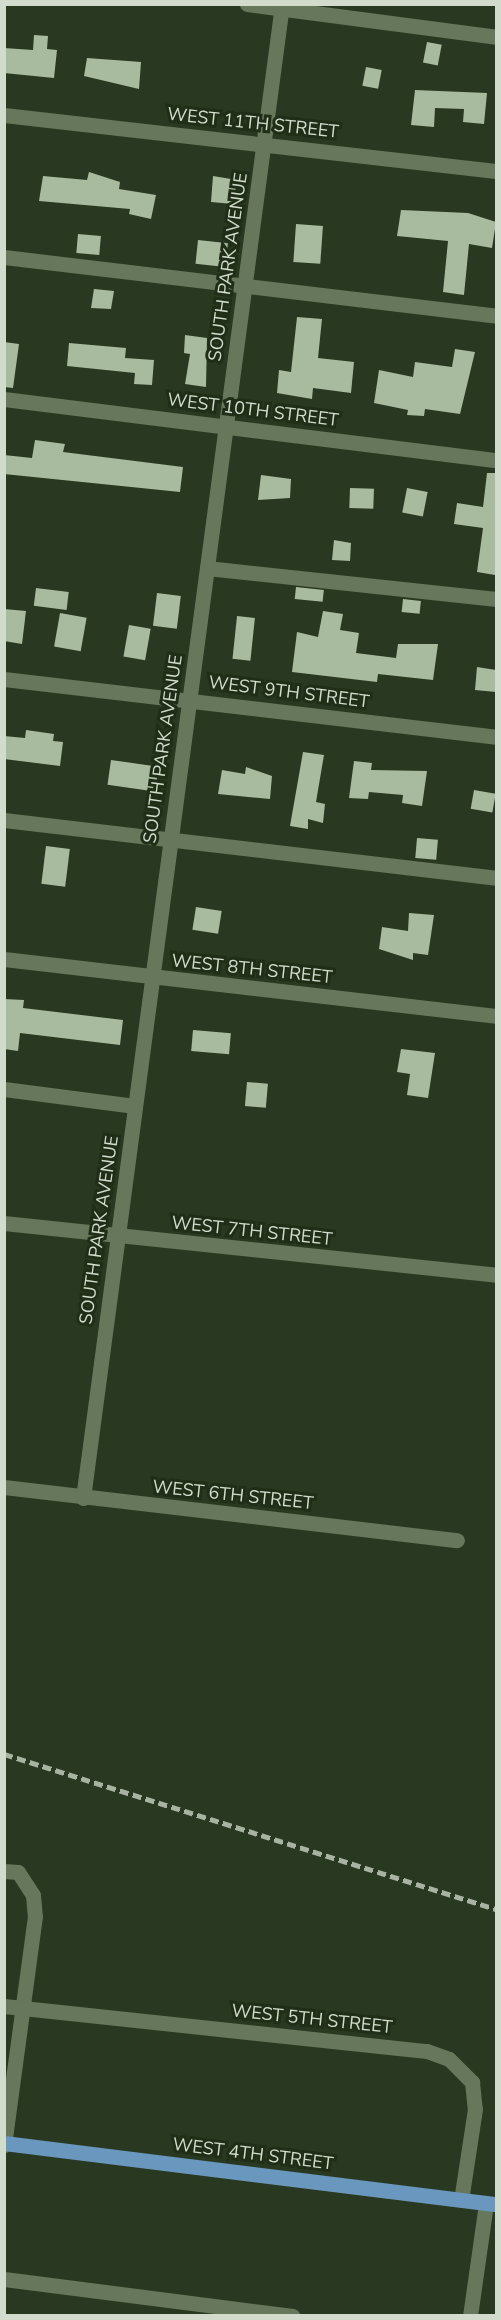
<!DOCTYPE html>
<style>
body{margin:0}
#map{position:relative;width:501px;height:2320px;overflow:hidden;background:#293820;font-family:"Nunito Sans",sans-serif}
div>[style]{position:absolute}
.building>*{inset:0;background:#a9bb9f;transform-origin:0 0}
.minor>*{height:15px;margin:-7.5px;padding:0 7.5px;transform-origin:7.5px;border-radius:7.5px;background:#66775c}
.major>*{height:15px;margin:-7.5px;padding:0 7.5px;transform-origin:7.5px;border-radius:7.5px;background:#6997bd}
.rail>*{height:4.5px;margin-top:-2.25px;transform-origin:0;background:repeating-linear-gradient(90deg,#a8b3a2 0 9px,transparent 0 13.5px)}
span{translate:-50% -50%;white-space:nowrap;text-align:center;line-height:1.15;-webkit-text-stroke:6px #202e17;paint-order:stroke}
.street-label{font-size:18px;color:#d2dccd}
.frame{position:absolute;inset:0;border:6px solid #d2dccd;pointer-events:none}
</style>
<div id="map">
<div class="building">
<i style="clip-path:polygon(34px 35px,48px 36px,47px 49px,57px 50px,54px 78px,4px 73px,4px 48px,33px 50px)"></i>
<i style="left:427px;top:42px;width:15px;height:21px;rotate:11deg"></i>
<i style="clip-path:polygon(87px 58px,141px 62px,139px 89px,84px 76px)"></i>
<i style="left:366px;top:67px;width:16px;height:19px;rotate:11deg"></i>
<i style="clip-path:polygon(415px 90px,487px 93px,484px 124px,463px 122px,464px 109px,435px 108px,434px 127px,411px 125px)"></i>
<i style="clip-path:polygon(89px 172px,120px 182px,119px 189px,156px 195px,151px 219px,129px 214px,130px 209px,39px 201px,43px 176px,87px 180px)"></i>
<i style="clip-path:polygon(213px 176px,237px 180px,233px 204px,211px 202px)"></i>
<i style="clip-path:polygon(401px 210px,468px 213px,496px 222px,492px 248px,469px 244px,464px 295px,443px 292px,448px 241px,397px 236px)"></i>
<i style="left:296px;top:224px;width:27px;height:38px;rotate:4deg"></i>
<i style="left:78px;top:234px;width:23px;height:19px;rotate:5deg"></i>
<i style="left:198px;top:240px;width:30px;height:24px;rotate:6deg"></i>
<i style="clip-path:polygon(94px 289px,114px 291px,111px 309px,91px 308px)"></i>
<i style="clip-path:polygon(297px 317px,322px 319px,318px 358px,354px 362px,351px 393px,313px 388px,312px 399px,277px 393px,279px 370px,291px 372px)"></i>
<i style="clip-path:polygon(185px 335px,207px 338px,206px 387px,185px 384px,190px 354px,184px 353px)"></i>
<i style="clip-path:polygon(4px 342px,19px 344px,13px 388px,4px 387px)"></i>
<i style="clip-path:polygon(69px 343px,126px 348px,125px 358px,154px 360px,152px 385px,134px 384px,135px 373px,67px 366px)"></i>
<i style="clip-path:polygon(455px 349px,475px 352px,460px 414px,425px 409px,424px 416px,407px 415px,408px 410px,374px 403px,379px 370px,413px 377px,415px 362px,452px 367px)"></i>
<i style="clip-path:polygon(35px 440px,65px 444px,63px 452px,183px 467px,180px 492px,4px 474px,4px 455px,32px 458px)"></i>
<i style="clip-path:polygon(487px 473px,496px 473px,495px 575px,477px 572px,483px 528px,454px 524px,457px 503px,483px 507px)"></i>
<i style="clip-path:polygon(261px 475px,291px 479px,290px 498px,258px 500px)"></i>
<i style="left:350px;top:488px;width:24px;height:20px;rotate:2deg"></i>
<i style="left:407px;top:488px;width:21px;height:25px;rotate:11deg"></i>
<i style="clip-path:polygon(334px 540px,351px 543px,350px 561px,332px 560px)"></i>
<i style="left:296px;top:587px;width:28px;height:12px;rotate:6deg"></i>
<i style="left:36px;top:588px;width:33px;height:18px;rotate:7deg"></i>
<i style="left:157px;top:593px;width:24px;height:33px;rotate:7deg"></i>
<i style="left:403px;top:599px;width:18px;height:13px;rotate:6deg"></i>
<i style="clip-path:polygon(4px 609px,26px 611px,22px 644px,4px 641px)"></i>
<i style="clip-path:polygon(323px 611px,343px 614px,340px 630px,359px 633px,356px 653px,396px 658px,398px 644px,438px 644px,433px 680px,378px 674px,377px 682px,292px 672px,297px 632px,318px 637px)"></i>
<i style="left:60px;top:613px;width:27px;height:34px;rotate:10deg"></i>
<i style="left:237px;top:616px;width:18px;height:43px;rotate:6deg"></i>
<i style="left:129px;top:625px;width:22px;height:32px;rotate:10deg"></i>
<i style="clip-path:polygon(477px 667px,496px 670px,496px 692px,475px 690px)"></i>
<i style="clip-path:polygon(26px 730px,54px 734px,53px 741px,63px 742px,60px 766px,4px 759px,4px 736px,25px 738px)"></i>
<i style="clip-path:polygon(303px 752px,324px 755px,316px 802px,325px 804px,323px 823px,308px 819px,308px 829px,290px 826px)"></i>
<i style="left:111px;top:760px;width:48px;height:25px;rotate:8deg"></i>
<i style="clip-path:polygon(354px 761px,372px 763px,371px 770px,427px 771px,422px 806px,402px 803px,403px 795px,369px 792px,368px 799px,349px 798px)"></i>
<i style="clip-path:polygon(246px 767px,272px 776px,270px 799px,218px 794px,222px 770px,245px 774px)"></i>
<i style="left:474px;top:790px;width:22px;height:19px;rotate:10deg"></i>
<i style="left:417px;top:838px;width:21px;height:20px;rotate:5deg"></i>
<i style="left:46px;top:846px;width:24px;height:38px;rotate:7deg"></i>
<i style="left:196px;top:907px;width:26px;height:23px;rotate:9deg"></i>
<i style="clip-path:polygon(409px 913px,434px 915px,428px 955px,413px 953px,413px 960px,379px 949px,382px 927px,408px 931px)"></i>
<i style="clip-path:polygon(4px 999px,24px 1000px,23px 1008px,123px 1020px,120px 1045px,20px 1033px,18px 1051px,4px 1049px)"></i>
<i style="left:193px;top:1030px;width:38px;height:21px;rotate:5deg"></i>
<i style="clip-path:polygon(401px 1049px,435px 1053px,428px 1098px,407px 1095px,410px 1074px,397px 1072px)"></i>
<i style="left:247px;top:1082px;width:21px;height:24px;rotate:5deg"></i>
</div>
<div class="minor">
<i style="left:247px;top:4px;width:251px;rotate:7.5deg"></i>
<i style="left:4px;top:115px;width:495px;rotate:6.5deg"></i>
<i style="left:4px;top:257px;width:496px;rotate:6.8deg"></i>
<i style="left:4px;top:399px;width:496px;rotate:7.1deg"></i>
<i style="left:207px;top:568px;width:291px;rotate:6.1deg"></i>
<i style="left:4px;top:679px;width:495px;rotate:6.7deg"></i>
<i style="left:4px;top:820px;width:495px;rotate:6.7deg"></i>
<i style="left:4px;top:959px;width:495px;rotate:6.6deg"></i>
<i style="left:4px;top:1089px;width:132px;rotate:7.4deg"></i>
<i style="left:4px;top:1223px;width:495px;rotate:6deg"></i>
<i style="left:4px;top:1487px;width:456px;rotate:6.7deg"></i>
<i style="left:83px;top:1498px;width:1507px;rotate:-82.41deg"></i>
<i style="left:4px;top:1871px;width:14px;rotate:4deg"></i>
<i style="left:18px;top:1872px;width:27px;rotate:57deg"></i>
<i style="left:33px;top:1895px;width:21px;rotate:85deg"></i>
<i style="left:35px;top:1916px;width:231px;rotate:97.7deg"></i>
<i style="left:4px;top:2006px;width:425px;rotate:6.1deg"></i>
<i style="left:427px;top:2051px;width:23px;rotate:20deg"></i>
<i style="left:449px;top:2059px;width:33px;rotate:45deg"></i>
<i style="left:472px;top:2082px;width:27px;rotate:84deg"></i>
<i style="left:475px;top:2109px;width:92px;rotate:98.7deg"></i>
<i style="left:4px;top:2279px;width:291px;rotate:7.3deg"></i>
<i style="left:470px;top:2316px;width:114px;rotate:-81.9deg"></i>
</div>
<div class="major">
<i style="left:4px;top:2143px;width:496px;rotate:7.1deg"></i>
</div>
<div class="rail">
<i style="left:4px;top:1754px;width:516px;rotate:17.49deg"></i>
</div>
<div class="street-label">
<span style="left:253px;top:123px;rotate:6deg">WEST 11TH STREET</span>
<span style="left:228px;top:267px;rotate:-82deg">SOUTH PARK AVENUE</span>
<span style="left:253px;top:410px;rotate:7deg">WEST 10TH STREET</span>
<span style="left:289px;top:692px;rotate:7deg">WEST 9TH STREET</span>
<span style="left:163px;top:749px;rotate:-82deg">SOUTH PARK AVENUE</span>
<span style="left:252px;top:969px;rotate:6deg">WEST 8TH STREET</span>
<span style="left:99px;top:1230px;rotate:-82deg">SOUTH PARK AVENUE</span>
<span style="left:252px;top:1231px;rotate:6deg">WEST 7TH STREET</span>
<span style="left:233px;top:1495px;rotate:6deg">WEST 6TH STREET</span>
<span style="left:312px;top:2019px;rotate:6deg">WEST 5TH STREET</span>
<span style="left:253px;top:2154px;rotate:7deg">WEST 4TH STREET</span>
</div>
<div class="frame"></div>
</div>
